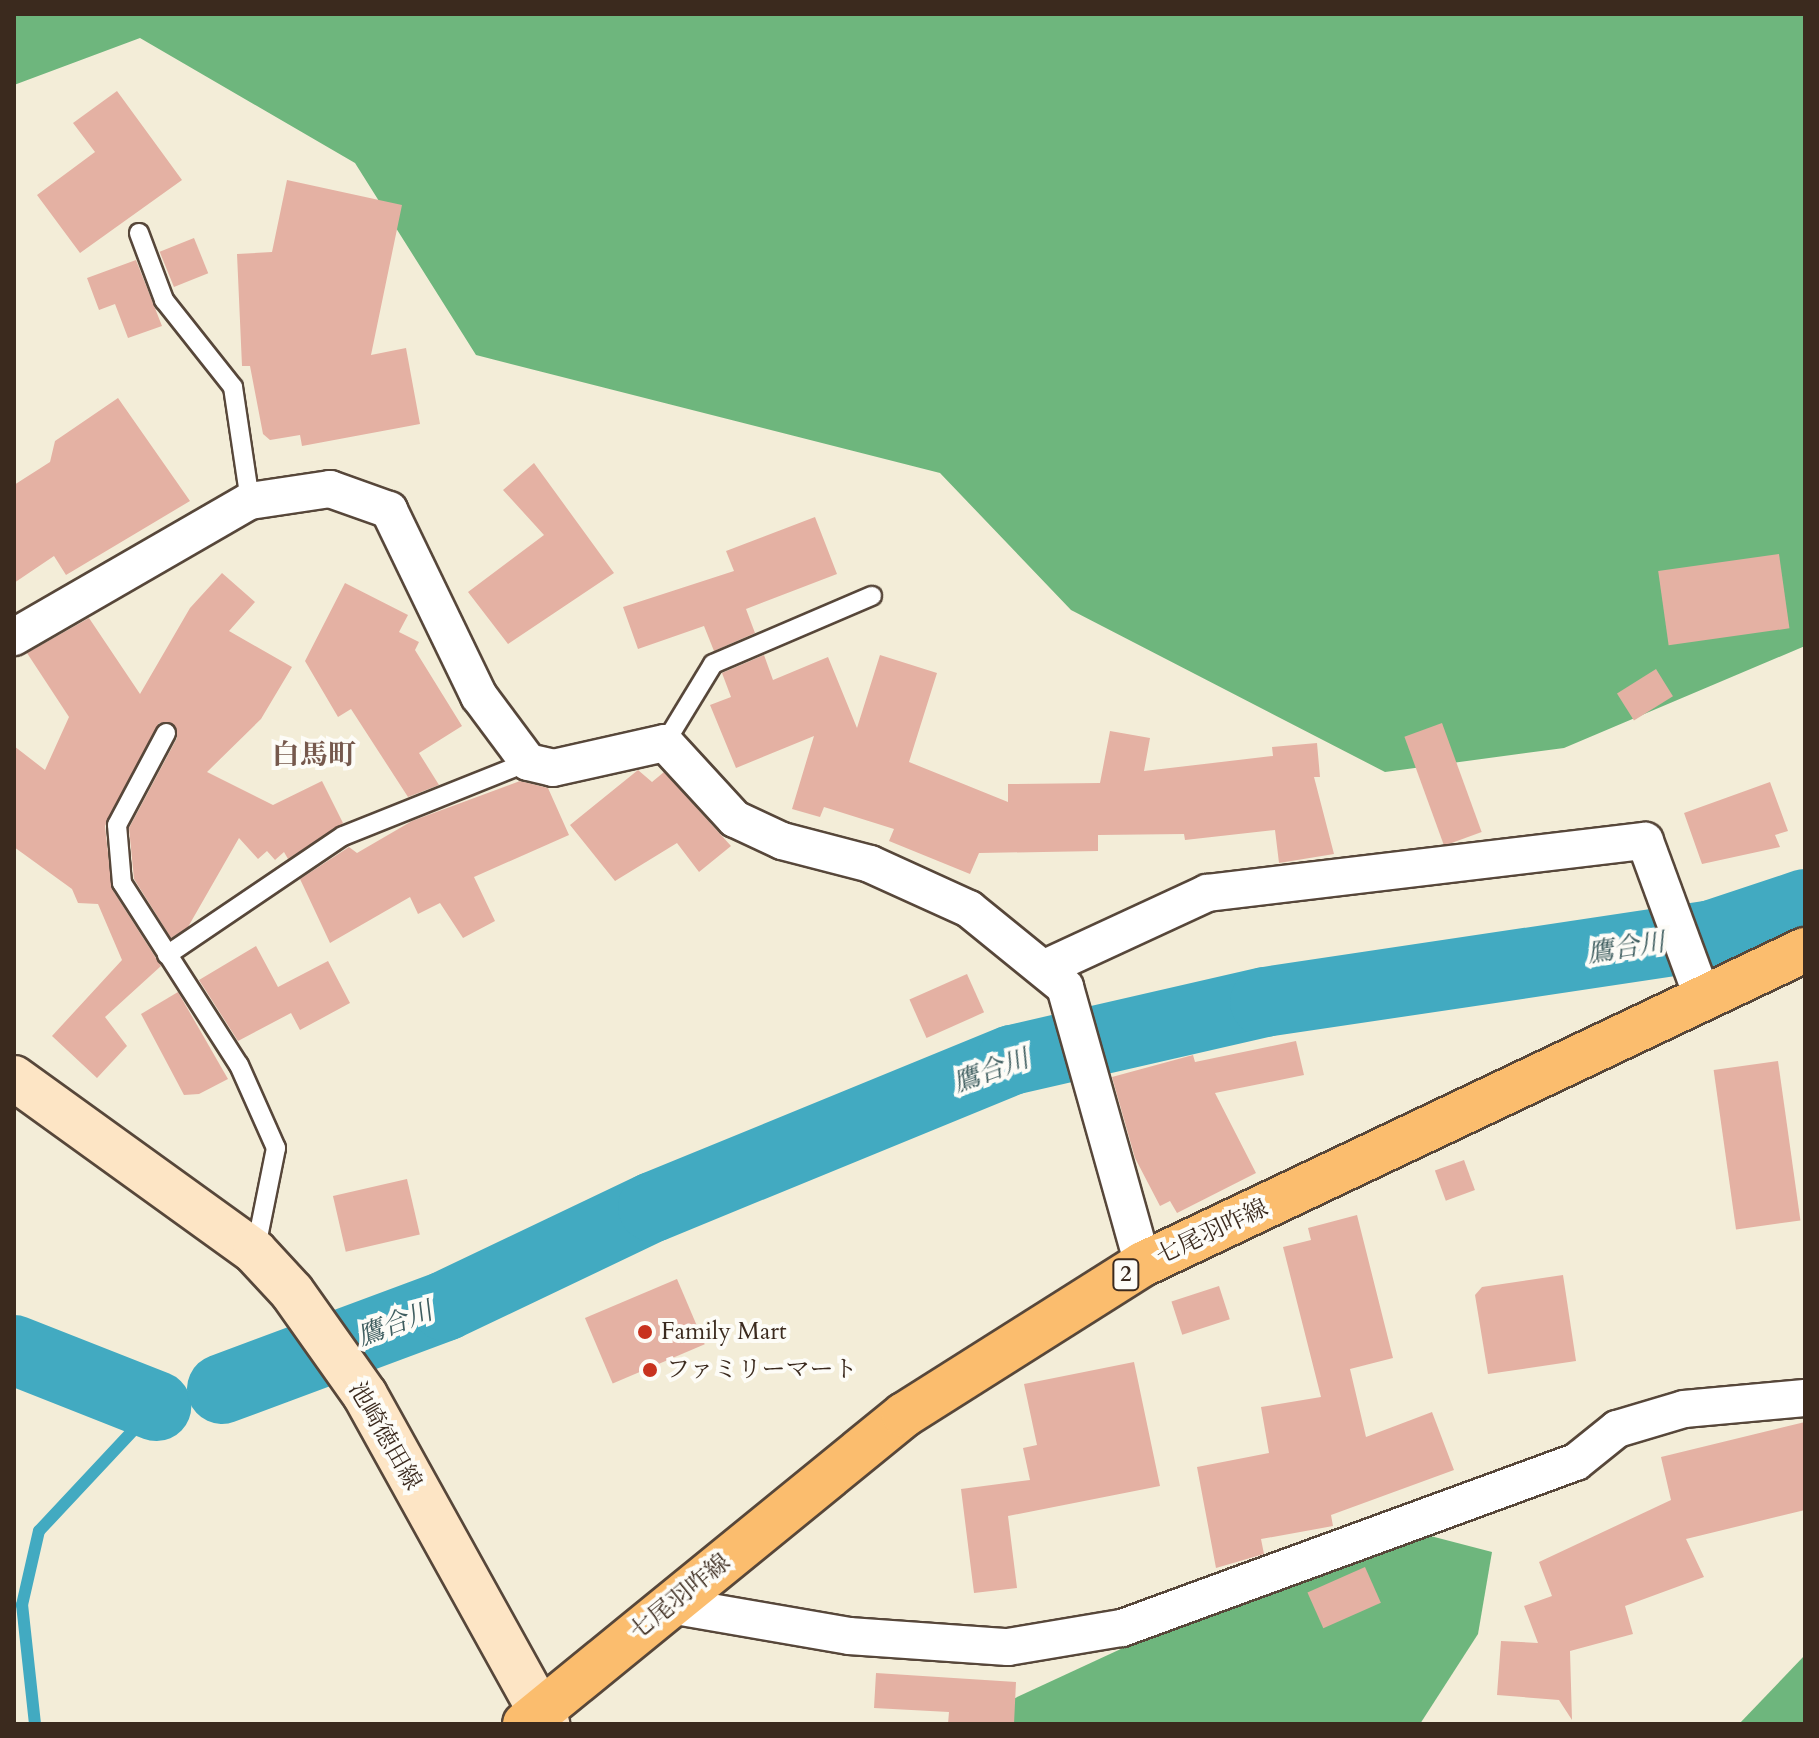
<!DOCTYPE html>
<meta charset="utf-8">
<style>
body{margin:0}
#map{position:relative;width:1819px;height:1738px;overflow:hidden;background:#f3edd8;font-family:Cardo,"Noto Serif JP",serif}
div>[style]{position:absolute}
.forest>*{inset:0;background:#6eb67d}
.stream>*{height:12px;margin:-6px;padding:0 6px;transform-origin:6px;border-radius:6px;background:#42aac1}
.river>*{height:70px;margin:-35px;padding:0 35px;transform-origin:35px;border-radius:35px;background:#42aac1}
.building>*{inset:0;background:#e4b1a3;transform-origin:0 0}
.roads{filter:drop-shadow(2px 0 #57473a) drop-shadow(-2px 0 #57473a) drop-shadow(0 2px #57473a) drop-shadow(0 -2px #57473a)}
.lane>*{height:18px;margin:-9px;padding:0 9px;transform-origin:9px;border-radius:9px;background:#fff}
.street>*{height:36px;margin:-18px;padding:0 18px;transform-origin:18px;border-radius:18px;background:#fff}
.secondary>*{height:44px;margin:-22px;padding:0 22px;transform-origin:22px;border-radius:22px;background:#fde5c5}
.primary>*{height:44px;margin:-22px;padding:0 22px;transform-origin:22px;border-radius:22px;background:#fbbd6e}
.dots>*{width:22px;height:22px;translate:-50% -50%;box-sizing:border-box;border:4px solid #fdfcf7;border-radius:50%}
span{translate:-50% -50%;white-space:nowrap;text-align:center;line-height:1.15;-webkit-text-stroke:8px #fdfcf7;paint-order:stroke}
.shield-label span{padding:2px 6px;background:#fdfcf7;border:2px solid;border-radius:6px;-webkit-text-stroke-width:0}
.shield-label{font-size:22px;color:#3b2a1e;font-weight:700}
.street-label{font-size:24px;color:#3b2a1e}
.poi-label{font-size:24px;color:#3b2a1e}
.left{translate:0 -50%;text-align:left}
.water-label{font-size:26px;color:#3e5d5f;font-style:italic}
.quarter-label{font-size:28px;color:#76594d;font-weight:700}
.frame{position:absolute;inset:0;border:16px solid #3b2a1e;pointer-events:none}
</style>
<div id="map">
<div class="forest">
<i style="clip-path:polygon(14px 14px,1805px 14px,1805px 646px,1564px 748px,1385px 772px,1071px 610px,940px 473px,476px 355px,355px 163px,140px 38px,14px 85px)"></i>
<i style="clip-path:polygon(1419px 1533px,1492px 1552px,1478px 1634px,1420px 1724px,959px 1724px,1356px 1540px)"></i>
<i style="clip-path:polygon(1805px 1655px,1805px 1724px,1739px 1724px)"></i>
</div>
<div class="stream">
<i style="left:35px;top:1724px;width:120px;rotate:-96.2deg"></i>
<i style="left:22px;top:1605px;width:76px;rotate:-77.1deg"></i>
<i style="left:39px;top:1531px;width:171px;rotate:-46.9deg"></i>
<i style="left:156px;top:1406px;width:68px;rotate:-14.4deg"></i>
</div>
<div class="river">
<i style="left:14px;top:1350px;width:153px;rotate:21.5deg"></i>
<i style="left:222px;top:1389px;width:238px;rotate:-20.4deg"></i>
<i style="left:445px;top:1306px;width:230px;rotate:-25.5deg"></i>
<i style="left:653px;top:1207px;width:388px;rotate:-22.3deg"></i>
<i style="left:1012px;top:1060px;width:260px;rotate:-12.9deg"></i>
<i style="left:1265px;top:1002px;width:452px;rotate:-8.5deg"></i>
<i style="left:1712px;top:935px;width:98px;rotate:-18.4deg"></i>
</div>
<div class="building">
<i style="clip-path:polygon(117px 91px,182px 180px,80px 253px,37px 195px,95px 152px,73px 123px)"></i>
<i style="clip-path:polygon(287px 180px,402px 205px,371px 355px,406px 348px,420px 424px,302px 446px,300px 435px,270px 440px,263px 434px,250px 366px,242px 366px,237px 254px,272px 252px)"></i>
<i style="left:194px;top:238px;width:38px;height:37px;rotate:68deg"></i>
<i style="clip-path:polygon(136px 260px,162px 326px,128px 338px,115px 304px,99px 310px,87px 278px)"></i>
<i style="clip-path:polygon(118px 398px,190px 501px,66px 575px,54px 556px,14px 583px,14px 485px,50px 462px,55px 441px)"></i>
<i style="clip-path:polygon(534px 463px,614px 573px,508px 644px,468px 592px,544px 535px,503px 490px)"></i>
<i style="clip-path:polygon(815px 517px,837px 574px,746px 609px,755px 633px,714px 651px,704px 626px,638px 649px,623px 607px,734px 571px,726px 551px)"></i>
<i style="left:1779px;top:554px;width:75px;height:122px;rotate:82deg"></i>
<i style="clip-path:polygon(222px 573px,255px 602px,229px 631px,292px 667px,261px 719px,207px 772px,273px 805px,322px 781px,343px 823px,288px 859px,284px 852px,275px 860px,267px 851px,258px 859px,239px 838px,188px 927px,171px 938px,134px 879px,129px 828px,177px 738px,172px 723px,159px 723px,105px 826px,112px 889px,161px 966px,105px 1017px,127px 1046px,97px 1078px,52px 1036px,122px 960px,98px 904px,78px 903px,72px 889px,14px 847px,14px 746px,45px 770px,69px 717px,27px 653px,89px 618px,140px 694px,190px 608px)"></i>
<i style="clip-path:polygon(345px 583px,408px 615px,399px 632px,419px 642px,415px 650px,462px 726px,419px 753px,439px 785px,408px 797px,351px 709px,338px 717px,305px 661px)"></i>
<i style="clip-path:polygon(764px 655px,773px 680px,828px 657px,857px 728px,880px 655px,937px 673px,909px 762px,1008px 802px,1008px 784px,1100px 783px,1110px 731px,1150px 738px,1144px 771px,1273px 756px,1272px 747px,1317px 743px,1320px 777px,1314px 777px,1334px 854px,1279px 863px,1275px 830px,1185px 840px,1184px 834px,1098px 835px,1098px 851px,979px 853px,970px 874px,889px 841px,894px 829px,824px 807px,820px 817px,792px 809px,814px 736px,736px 768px,710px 705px,731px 697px,722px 673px)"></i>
<i style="left:1656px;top:669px;width:32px;height:46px;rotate:58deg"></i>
<i style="left:1442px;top:723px;width:116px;height:40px;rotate:70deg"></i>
<i style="clip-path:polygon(638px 770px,652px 782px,664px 772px,731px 846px,699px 872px,677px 843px,615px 881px,570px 825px)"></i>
<i style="clip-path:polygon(520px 781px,548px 788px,569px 835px,474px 877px,495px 921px,463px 938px,440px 903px,418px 914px,410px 897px,330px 943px,300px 879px,349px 847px,357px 853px,412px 821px)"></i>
<i style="clip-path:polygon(1770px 782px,1788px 831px,1775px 835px,1780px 847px,1702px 864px,1684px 813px)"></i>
<i style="clip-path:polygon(256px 946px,278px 987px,328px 961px,350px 1003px,300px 1030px,291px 1013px,238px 1041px,199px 980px)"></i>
<i style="left:967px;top:974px;width:42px;height:63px;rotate:66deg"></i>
<i style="clip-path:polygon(178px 992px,228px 1079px,199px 1094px,184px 1095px,141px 1014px)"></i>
<i style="clip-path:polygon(1296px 1041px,1304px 1075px,1215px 1093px,1256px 1173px,1177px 1213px,1170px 1201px,1160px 1206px,1135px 1158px,1112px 1077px,1193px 1055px,1195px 1062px)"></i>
<i style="left:1778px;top:1061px;width:161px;height:65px;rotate:82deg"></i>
<i style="left:1464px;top:1160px;width:32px;height:31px;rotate:70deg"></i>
<i style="left:407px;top:1179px;width:57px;height:76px;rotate:77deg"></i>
<i style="clip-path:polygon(1357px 1215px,1393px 1358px,1350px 1369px,1366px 1437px,1432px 1412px,1454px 1470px,1331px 1515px,1333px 1526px,1261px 1539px,1264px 1554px,1216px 1568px,1197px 1467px,1269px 1453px,1261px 1407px,1321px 1397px,1283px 1247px,1311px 1240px,1308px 1228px)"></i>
<i style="clip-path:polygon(1563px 1275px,1576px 1361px,1488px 1374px,1475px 1295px,1482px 1287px)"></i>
<i style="left:677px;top:1279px;width:71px;height:100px;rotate:67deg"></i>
<i style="left:1219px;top:1286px;width:35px;height:50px;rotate:72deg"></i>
<i style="clip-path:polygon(1134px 1362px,1160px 1486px,1008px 1516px,1017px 1588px,974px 1593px,961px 1489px,1030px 1480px,1023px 1448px,1037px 1445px,1024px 1384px)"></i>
<i style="clip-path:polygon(1805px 1422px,1805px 1510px,1686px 1539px,1704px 1577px,1625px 1606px,1633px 1634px,1570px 1651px,1572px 1720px,1559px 1700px,1497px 1695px,1501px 1641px,1538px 1643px,1524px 1606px,1552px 1596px,1539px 1562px,1671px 1500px,1661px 1457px)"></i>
<i style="left:1365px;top:1567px;width:39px;height:63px;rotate:66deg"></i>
<i style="clip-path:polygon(876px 1673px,1016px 1682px,1014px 1724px,948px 1724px,949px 1712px,874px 1708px)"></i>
</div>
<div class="roads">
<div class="lane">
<i style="left:139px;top:233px;width:72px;rotate:69.5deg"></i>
<i style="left:164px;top:300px;width:111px;rotate:51.6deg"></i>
<i style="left:233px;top:387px;width:115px;rotate:81.5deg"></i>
<i style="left:166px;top:733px;width:104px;rotate:118deg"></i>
<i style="left:117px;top:825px;width:58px;rotate:85.1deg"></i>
<i style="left:122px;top:883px;width:216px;rotate:57.3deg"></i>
<i style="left:239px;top:1065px;width:91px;rotate:66deg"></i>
<i style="left:276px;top:1148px;width:106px;rotate:101.4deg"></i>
<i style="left:665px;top:743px;width:92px;rotate:-58.7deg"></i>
<i style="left:713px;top:664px;width:173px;rotate:-23.2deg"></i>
<i style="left:167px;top:955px;width:212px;rotate:-34.1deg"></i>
<i style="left:343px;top:836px;width:199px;rotate:-21.8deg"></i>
</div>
<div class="street">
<i style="left:14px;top:637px;width:272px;rotate:-30deg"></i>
<i style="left:250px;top:501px;width:81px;rotate:-8.5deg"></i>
<i style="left:330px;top:489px;width:63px;rotate:19.6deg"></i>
<i style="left:389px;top:510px;width:207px;rotate:64.2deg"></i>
<i style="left:479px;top:696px;width:82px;rotate:53.4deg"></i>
<i style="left:528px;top:762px;width:26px;rotate:13deg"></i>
<i style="left:553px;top:768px;width:115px;rotate:-12.6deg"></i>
<i style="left:665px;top:743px;width:103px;rotate:47.4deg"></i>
<i style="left:735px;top:819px;width:52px;rotate:25.1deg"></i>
<i style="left:782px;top:841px;width:91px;rotate:14.6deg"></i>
<i style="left:870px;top:864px;width:109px;rotate:24.4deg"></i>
<i style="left:969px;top:909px;width:124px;rotate:39.1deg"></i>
<i style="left:1065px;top:987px;width:288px;rotate:74.3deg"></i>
<i style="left:1045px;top:968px;width:179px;rotate:-24.8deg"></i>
<i style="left:1207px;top:893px;width:441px;rotate:-6.8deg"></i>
<i style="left:1645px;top:841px;width:168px;rotate:69.8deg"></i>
<i style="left:670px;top:1605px;width:182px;rotate:9.8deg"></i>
<i style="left:849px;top:1636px;width:159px;rotate:4deg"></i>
<i style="left:1008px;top:1647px;width:116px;rotate:-9.5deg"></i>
<i style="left:1122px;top:1628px;width:483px;rotate:-20.1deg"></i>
<i style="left:1576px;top:1462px;width:53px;rotate:-38.8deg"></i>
<i style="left:1617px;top:1429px;width:70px;rotate:-16.6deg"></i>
<i style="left:1684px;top:1409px;width:121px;rotate:-5.2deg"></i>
</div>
<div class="secondary">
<i style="left:14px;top:1078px;width:297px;rotate:35.8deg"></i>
<i style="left:255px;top:1252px;width:54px;rotate:47.2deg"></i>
<i style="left:292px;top:1292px;width:126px;rotate:54.7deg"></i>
<i style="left:365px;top:1395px;width:376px;rotate:61deg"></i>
</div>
<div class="primary">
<i style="left:525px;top:1724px;width:489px;rotate:-39.2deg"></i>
<i style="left:904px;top:1415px;width:283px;rotate:-32.3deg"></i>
<i style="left:1143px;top:1264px;width:733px;rotate:-25.38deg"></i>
</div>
</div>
<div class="dots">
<i style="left:645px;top:1332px;background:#c8321e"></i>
<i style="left:650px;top:1370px;background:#c8321e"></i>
</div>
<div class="shield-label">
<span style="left:1126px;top:1275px">2</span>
</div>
<div class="street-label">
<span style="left:1212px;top:1232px;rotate:-25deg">七尾羽咋線</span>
<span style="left:385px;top:1436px;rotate:60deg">池崎徳田線</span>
<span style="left:680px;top:1597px;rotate:-39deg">七尾羽咋線</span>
</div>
<div class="poi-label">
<span class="left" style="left:661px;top:1332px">Family Mart</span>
<span class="left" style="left:666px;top:1370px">ファミリーマート</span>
</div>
<div class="water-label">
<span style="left:1626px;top:948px;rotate:-9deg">鷹合川</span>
<span style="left:991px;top:1071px;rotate:-20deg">鷹合川</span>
<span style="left:395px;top:1324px;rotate:-21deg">鷹合川</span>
</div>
<div class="quarter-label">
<span style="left:314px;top:755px">白馬町</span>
</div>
<div class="frame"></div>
</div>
